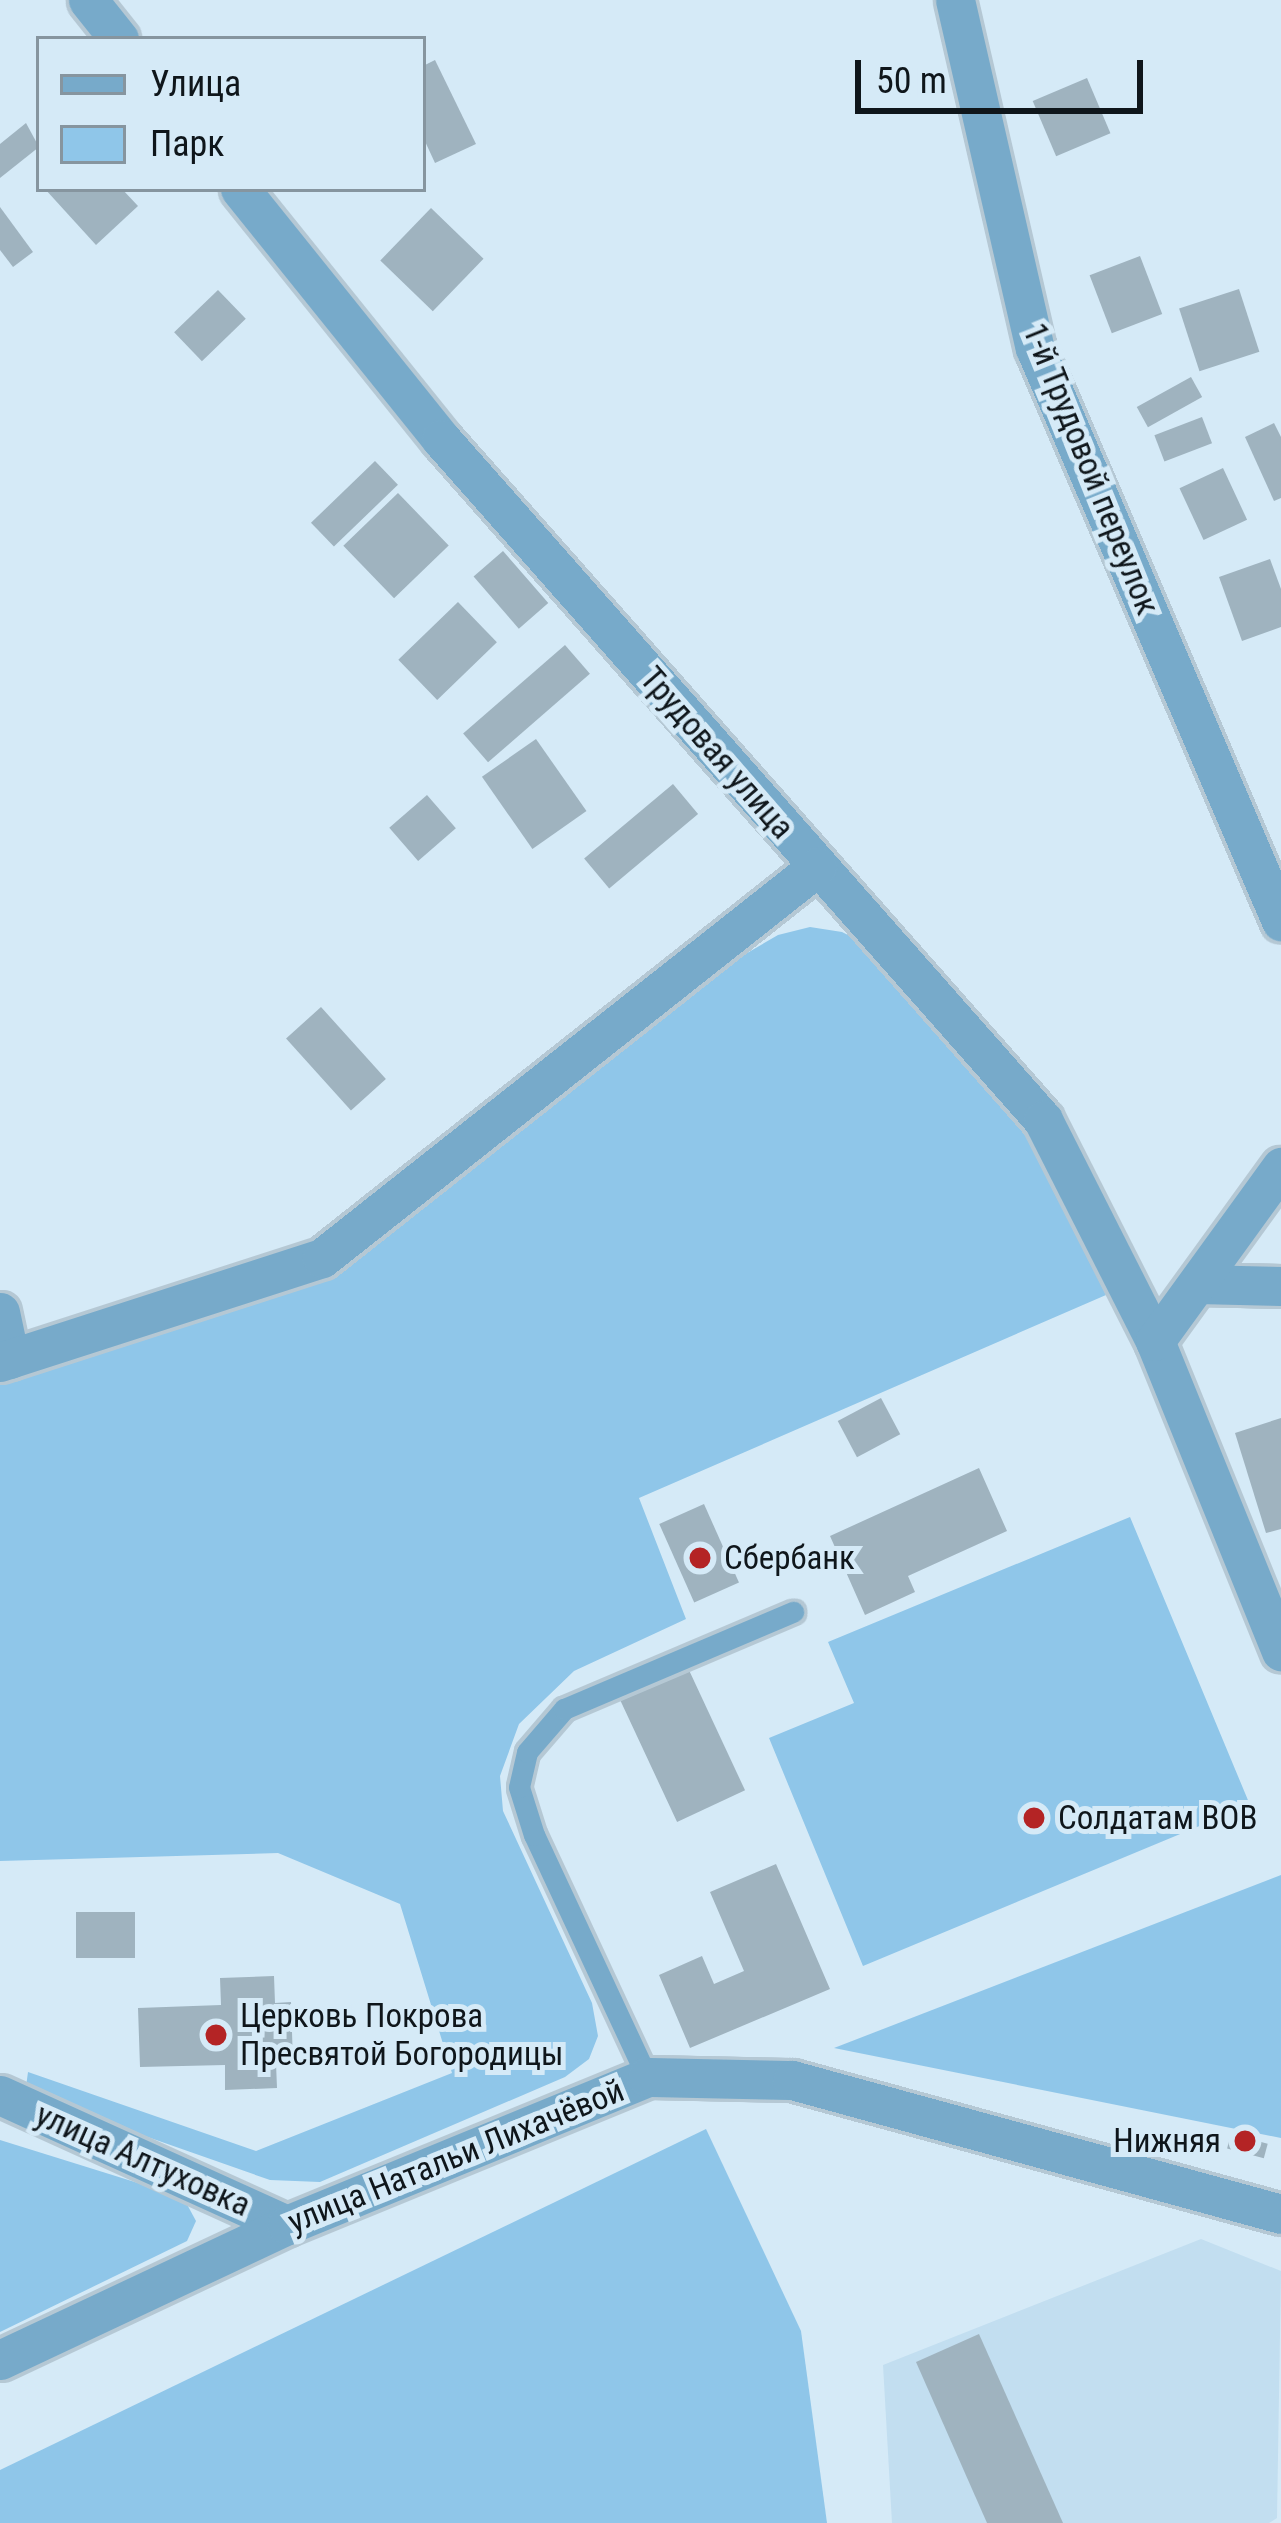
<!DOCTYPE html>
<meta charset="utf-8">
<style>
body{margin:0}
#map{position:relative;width:1281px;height:2523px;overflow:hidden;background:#d5eaf7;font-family:"Roboto Condensed",sans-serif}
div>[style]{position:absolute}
.built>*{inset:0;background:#c2def0}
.green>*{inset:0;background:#8fc6e9}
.building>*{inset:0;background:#9fb3bf;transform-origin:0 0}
.roads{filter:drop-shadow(3px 0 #b5c8d4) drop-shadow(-3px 0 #b5c8d4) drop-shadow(0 3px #b5c8d4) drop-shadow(0 -3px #b5c8d4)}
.service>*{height:21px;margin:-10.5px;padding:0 10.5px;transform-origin:10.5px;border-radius:10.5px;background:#77aaca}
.minor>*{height:39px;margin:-19.5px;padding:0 19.5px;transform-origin:19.5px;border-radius:19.5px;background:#77aaca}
.dots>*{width:33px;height:33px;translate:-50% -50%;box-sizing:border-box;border:6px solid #d5eaf7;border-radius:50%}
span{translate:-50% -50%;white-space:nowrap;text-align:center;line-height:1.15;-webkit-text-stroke:10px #d5eaf7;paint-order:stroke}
.street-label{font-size:33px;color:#0f161b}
.poi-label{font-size:33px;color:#0f161b}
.left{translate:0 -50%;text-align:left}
.right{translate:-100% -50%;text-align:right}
.legend{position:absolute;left:36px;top:36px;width:390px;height:156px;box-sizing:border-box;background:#d5eaf7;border:3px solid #86959f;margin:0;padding:15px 21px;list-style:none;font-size:36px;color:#0f161b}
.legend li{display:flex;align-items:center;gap:24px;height:60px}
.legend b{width:60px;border:3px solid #86959f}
.scale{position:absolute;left:855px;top:60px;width:288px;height:54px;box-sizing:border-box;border:6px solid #0f161b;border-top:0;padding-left:15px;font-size:36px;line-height:42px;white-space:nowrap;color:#0f161b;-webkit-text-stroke:9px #d5eaf7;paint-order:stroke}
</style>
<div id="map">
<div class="built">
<i style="clip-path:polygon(1201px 2239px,1281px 2271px,1277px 2518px,1269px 2523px,892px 2523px,883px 2365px)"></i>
</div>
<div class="green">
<i style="clip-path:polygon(810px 927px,842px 932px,868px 945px,1032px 1136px,1106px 1295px,639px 1498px,686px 1619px,574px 1671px,519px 1724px,500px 1776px,503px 1811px,592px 2003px,598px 2036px,589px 2059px,565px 2077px,320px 2182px,270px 2180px,25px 2094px,28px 2072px,256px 2151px,452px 2073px,400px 1904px,278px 1853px,0 1861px,0 1382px,334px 1276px,723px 967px,778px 935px)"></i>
<i style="clip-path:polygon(1130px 1517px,1250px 1805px,863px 1966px,769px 1738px,854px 1703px,828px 1642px)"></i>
<i style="clip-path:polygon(1281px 1875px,1281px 2138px,834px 2048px)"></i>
<i style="clip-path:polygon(706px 2129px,801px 2331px,827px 2523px,0 2523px,0 2470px)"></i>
<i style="clip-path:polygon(0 2140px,183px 2197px,196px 2221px,187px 2241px,0 2332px)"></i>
</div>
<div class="building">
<i style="clip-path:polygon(435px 60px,476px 144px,435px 163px,423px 137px,423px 66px)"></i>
<i style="left:1087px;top:78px;width:60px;height:59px;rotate:67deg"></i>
<i style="clip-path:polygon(26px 123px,39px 147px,0 178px,0 144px)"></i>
<i style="clip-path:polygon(45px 189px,122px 189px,138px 206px,96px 245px)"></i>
<i style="clip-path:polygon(0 207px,33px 252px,13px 267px,0 250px)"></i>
<i style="left:431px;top:208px;width:73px;height:73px;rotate:44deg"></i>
<i style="left:1140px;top:256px;width:62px;height:54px;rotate:69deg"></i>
<i style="left:1239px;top:289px;width:66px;height:63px;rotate:72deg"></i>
<i style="left:218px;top:290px;width:40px;height:61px;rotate:46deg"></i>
<i style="left:1191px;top:377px;width:23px;height:62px;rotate:61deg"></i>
<i style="left:1202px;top:417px;width:28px;height:51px;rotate:69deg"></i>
<i style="clip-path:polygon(1274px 423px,1281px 437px,1281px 498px,1274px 501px,1245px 437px)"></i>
<i style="left:375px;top:461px;width:33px;height:89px;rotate:46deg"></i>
<i style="left:1223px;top:468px;width:57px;height:48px;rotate:65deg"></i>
<i style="left:398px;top:493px;width:73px;height:76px;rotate:46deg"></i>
<i style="left:503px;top:551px;width:69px;height:39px;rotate:49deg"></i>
<i style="clip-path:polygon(1270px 559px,1281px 589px,1281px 627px,1242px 641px,1219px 577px)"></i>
<i style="left:458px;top:602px;width:56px;height:83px;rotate:46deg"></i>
<i style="left:565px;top:645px;width:38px;height:135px;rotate:49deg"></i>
<i style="left:536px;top:739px;width:88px;height:66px;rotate:55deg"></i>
<i style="left:673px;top:784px;width:39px;height:116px;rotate:50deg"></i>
<i style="left:427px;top:795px;width:44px;height:50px;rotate:49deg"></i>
<i style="left:321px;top:1007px;width:97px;height:47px;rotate:48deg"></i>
<i style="left:881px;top:1398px;width:41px;height:49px;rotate:62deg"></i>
<i style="clip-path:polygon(1281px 1418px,1281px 1529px,1266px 1533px,1235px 1433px)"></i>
<i style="clip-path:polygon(979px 1468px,1007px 1531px,908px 1576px,915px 1592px,865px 1615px,830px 1536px)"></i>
<i style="left:704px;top:1504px;width:86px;height:49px;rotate:66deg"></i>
<i style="left:688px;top:1668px;width:135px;height:75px;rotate:65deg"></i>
<i style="clip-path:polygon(776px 1864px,830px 1989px,690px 2048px,659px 1975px,702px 1956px,714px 1984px,744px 1971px,710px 1892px)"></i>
<i style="left:135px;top:1912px;width:46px;height:59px;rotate:90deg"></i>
<i style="clip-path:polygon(274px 1976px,275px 2003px,291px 2002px,293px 2062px,276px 2063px,277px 2088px,225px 2090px,225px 2065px,140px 2067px,138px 2008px,221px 2005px,220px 1978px)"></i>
<i style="left:1231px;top:2134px;width:38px;height:15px;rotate:15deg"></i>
<i style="clip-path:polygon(979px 2334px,1063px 2523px,987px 2523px,916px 2362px)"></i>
</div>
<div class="roads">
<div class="service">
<i style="left:647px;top:2077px;width:267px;rotate:-115deg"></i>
<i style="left:534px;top:1835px;width:50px;rotate:-107.4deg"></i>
<i style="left:519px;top:1787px;width:36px;rotate:-77deg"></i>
<i style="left:527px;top:1752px;width:57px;rotate:-49.3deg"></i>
<i style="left:564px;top:1709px;width:249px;rotate:-23deg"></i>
</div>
<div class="minor">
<i style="left:88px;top:0;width:50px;rotate:51.5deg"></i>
<i style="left:955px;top:0;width:357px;rotate:77.1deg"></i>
<i style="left:1035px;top:348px;width:624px;rotate:66.77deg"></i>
<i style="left:240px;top:189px;width:321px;rotate:51.2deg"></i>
<i style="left:441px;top:439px;width:909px;rotate:48.52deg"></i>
<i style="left:1043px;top:1120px;width:248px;rotate:63.1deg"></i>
<i style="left:1155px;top:1341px;width:335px;rotate:67.9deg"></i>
<i style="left:1198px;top:1284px;width:83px;rotate:1.4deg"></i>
<i style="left:0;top:1312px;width:48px;rotate:78deg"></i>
<i style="left:1155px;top:1341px;width:215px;rotate:-54.1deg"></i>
<i style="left:0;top:1362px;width:338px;rotate:-17.9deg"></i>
<i style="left:322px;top:1258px;width:631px;rotate:-38.31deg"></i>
<i style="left:0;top:2095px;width:315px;rotate:24.4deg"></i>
<i style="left:0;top:2360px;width:317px;rotate:-25.2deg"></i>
<i style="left:287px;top:2225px;width:389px;rotate:-22.3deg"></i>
<i style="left:647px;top:2077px;width:145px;rotate:1.2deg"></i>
<i style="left:792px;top:2080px;width:507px;rotate:15.32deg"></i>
</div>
</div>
<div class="dots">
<i style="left:700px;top:1558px;background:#b42425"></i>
<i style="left:1034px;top:1818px;background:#b42425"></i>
<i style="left:216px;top:2035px;background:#b42425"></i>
<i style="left:1245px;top:2141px;background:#b42425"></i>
</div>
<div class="street-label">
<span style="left:1091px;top:469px;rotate:68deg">1-й Трудовой переулок</span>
<span style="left:717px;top:753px;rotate:49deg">Трудовая улица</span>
<span style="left:456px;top:2156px;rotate:-22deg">улица Натальи Лихачёвой</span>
<span style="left:143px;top:2160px;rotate:24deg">улица Алтуховка</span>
</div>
<div class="poi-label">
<span class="left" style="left:724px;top:1558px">Сбербанк</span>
<span class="left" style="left:1058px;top:1818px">Солдатам ВОВ</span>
<span class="left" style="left:240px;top:2035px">Церковь Покрова<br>Пресвятой Богородицы</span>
<span class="right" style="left:1221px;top:2141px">Нижняя</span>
</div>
<ul class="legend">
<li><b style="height:15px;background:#77aaca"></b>Улица</li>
<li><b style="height:33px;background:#8fc6e9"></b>Парк</li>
</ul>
<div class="scale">50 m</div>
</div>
